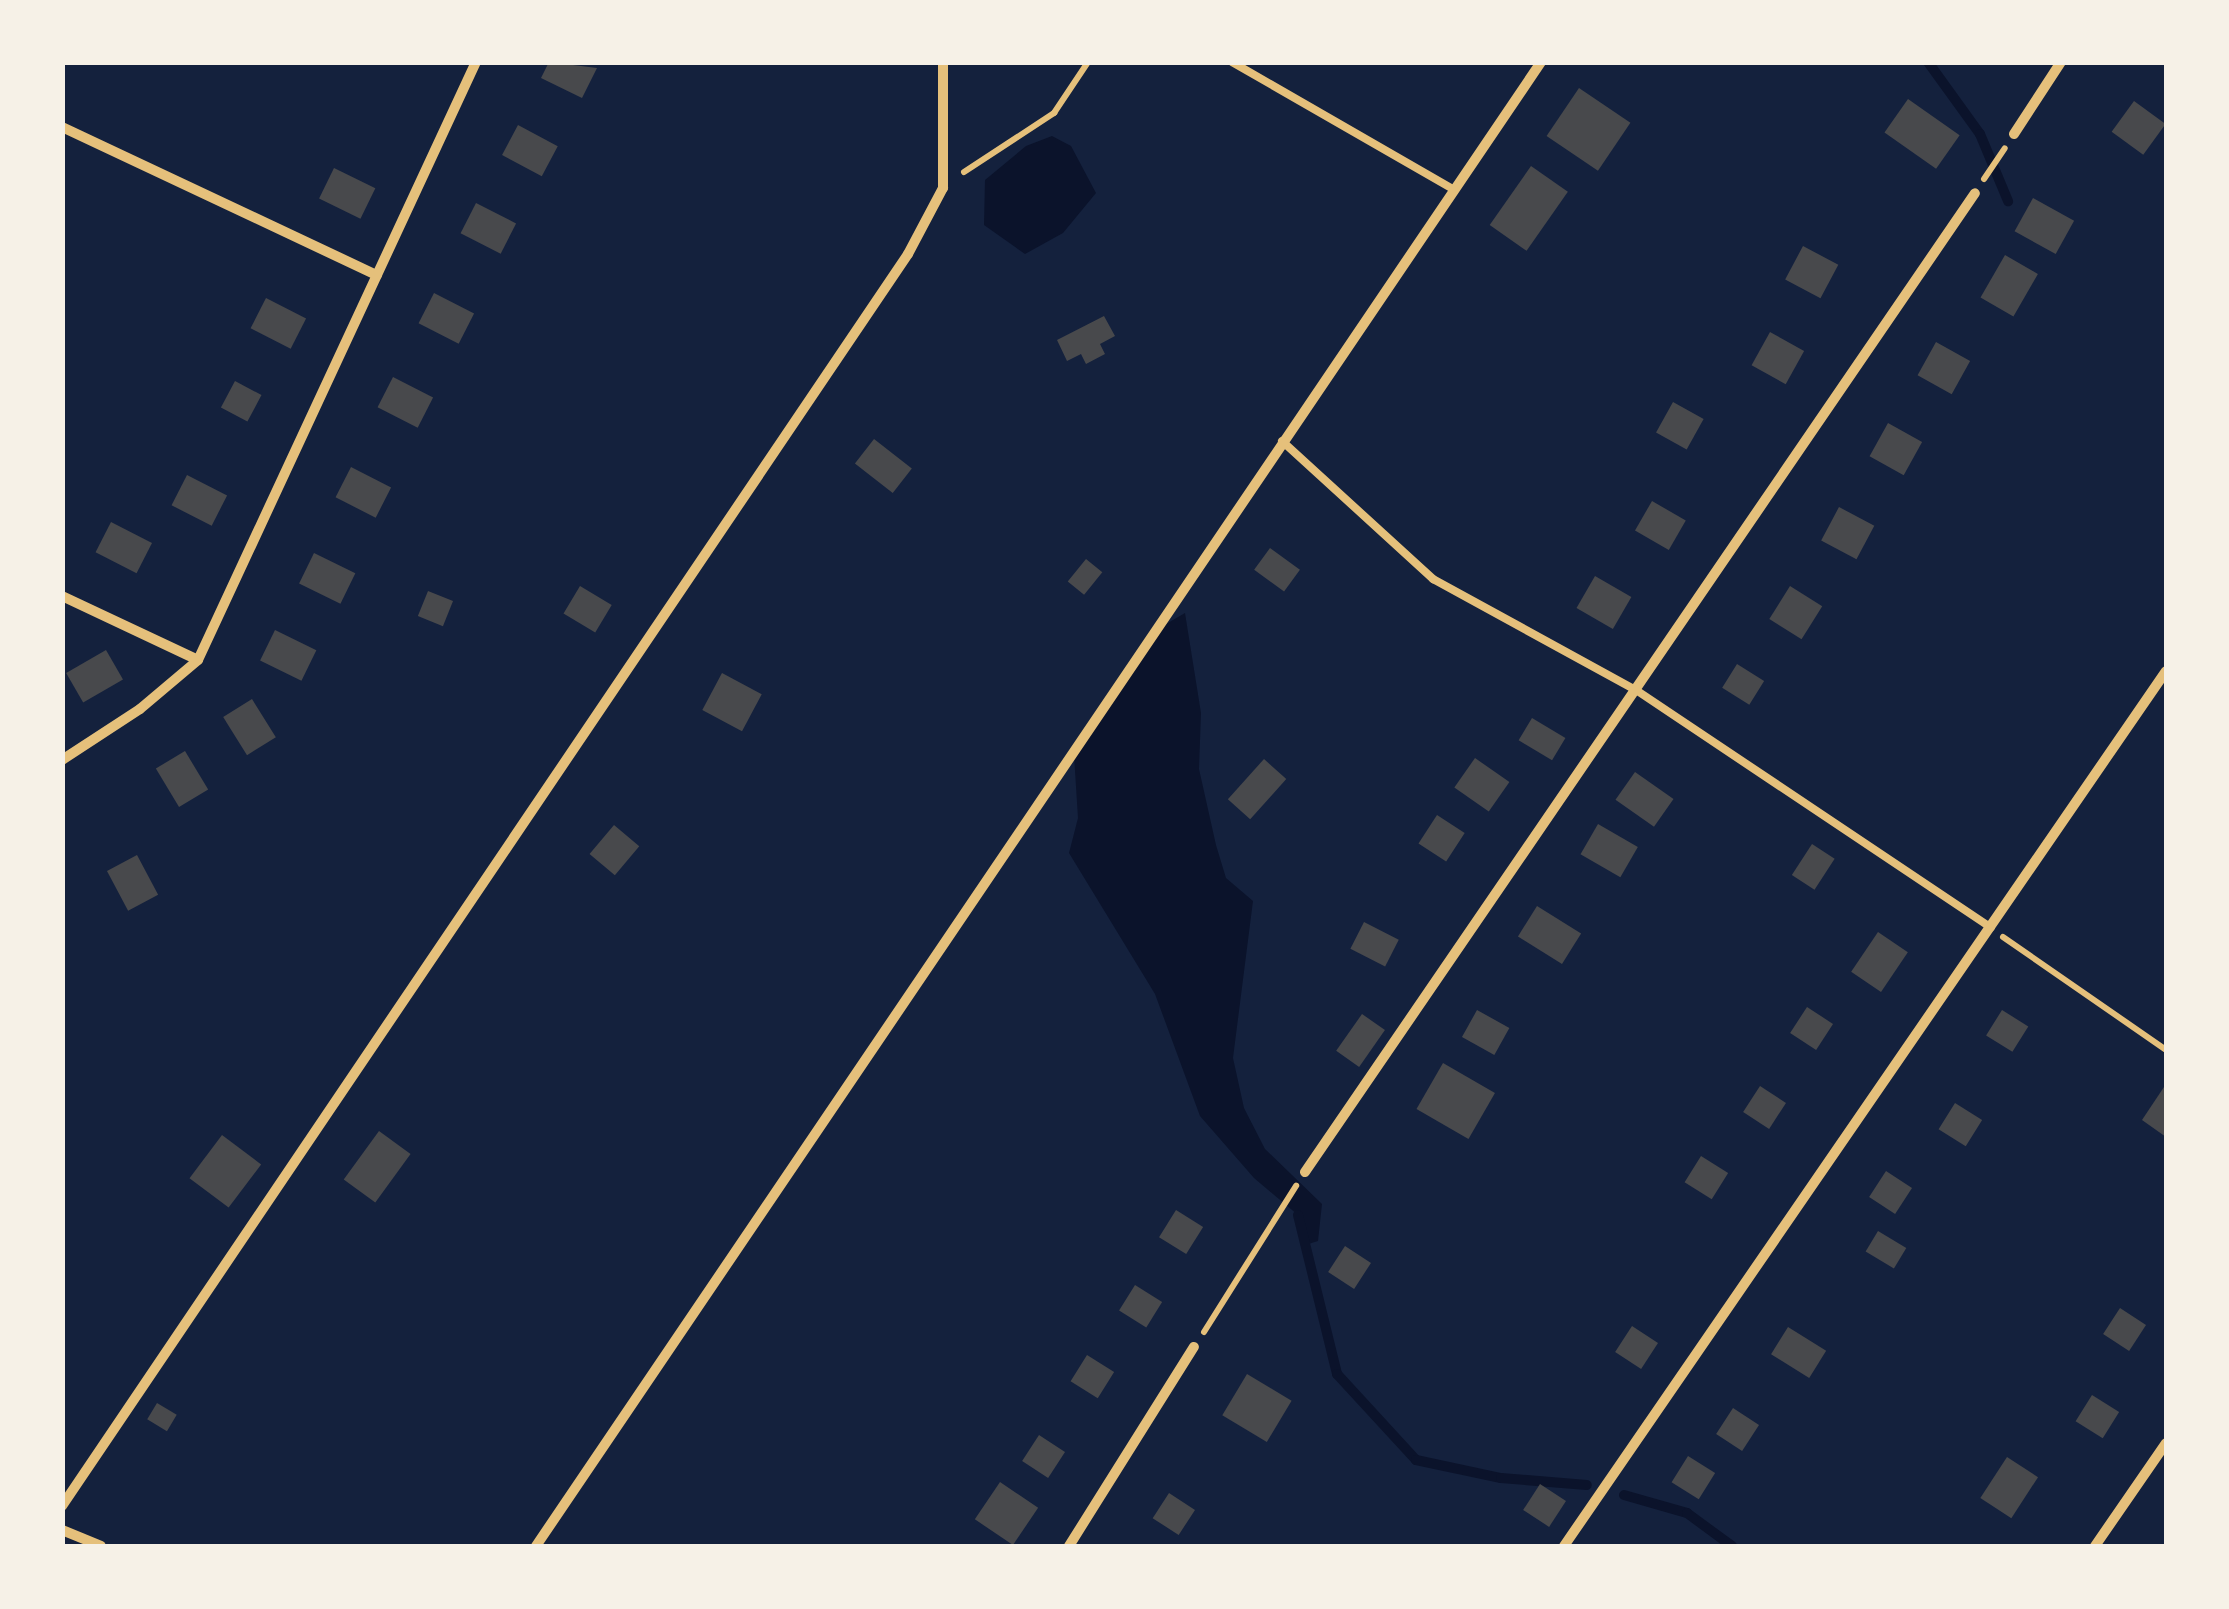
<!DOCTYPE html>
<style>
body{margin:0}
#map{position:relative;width:2229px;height:1609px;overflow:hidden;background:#14213d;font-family:Arial,sans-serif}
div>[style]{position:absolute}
.water>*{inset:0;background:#0b132b}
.stream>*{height:10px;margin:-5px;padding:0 5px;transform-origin:5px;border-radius:5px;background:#0b132b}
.building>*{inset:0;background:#48494c;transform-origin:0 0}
.path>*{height:6px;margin:-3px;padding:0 3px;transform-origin:3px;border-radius:3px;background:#e5c07b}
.service>*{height:8px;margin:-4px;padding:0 4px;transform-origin:4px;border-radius:4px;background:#e5c07b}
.minor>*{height:10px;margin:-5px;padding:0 5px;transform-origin:5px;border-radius:5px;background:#e5c07b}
span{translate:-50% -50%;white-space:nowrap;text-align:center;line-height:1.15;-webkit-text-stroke:10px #f6f1e7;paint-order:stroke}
.frame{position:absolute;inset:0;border:65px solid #f6f1e7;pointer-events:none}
</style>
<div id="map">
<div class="water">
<i style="clip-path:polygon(1052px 136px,1071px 146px,1096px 193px,1063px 233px,1025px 254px,984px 225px,985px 180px,1026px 146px)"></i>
<i style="clip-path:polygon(1185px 613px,1201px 713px,1199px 769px,1216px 845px,1226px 878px,1253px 901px,1233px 1058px,1244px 1108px,1265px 1149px,1322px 1204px,1318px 1241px,1305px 1245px,1298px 1215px,1254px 1178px,1200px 1116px,1155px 994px,1069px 853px,1078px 818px,1074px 755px,1161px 627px)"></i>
</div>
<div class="stream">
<i style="left:1928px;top:62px;width:89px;rotate:54.2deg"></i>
<i style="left:1980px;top:134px;width:73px;rotate:67.3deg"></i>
<i style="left:1298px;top:1215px;width:164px;rotate:76.2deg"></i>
<i style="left:1337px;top:1374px;width:117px;rotate:47.4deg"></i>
<i style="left:1416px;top:1460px;width:87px;rotate:12deg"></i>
<i style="left:1501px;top:1478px;width:86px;rotate:4.7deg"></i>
<i style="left:1624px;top:1495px;width:66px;rotate:15.9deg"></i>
<i style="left:1687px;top:1513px;width:56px;rotate:36.3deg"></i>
</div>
<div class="building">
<i style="clip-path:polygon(549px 62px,597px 68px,582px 98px,541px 78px)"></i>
<i style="left:1579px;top:88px;width:62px;height:58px;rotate:34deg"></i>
<i style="left:1908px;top:99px;width:63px;height:41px;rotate:35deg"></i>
<i style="left:2134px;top:101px;width:39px;height:38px;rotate:36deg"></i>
<i style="left:518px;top:125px;width:45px;height:34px;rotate:28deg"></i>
<i style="left:1531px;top:166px;width:45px;height:72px;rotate:35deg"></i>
<i style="left:334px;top:168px;width:46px;height:34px;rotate:26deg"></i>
<i style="left:2033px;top:198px;width:47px;height:38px;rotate:29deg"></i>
<i style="left:476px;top:203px;width:45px;height:34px;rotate:27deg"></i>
<i style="left:1803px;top:246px;width:40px;height:38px;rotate:28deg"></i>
<i style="left:2005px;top:255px;width:38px;height:49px;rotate:30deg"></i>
<i style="left:434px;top:293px;width:45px;height:34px;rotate:27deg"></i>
<i style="left:266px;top:298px;width:45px;height:34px;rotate:27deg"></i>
<i style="clip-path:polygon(1104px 316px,1115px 336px,1100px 344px,1105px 354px,1086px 364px,1081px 354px,1067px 361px,1057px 340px)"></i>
<i style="left:1770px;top:332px;width:39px;height:38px;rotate:29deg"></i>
<i style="left:1936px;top:342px;width:39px;height:38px;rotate:29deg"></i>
<i style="left:393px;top:377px;width:45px;height:34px;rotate:27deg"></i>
<i style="left:235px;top:381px;width:30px;height:30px;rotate:28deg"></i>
<i style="left:1673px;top:402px;width:35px;height:35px;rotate:29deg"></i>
<i style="left:1888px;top:423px;width:39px;height:38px;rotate:29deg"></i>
<i style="left:874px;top:439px;width:48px;height:31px;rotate:38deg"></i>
<i style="left:351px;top:467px;width:45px;height:34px;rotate:27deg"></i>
<i style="left:187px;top:475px;width:45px;height:34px;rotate:27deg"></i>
<i style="left:1652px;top:501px;width:39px;height:34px;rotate:30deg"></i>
<i style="left:1839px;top:507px;width:40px;height:38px;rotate:28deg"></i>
<i style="left:111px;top:522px;width:46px;height:34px;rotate:27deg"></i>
<i style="left:1270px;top:548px;width:37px;height:27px;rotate:36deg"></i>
<i style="left:314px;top:553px;width:46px;height:34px;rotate:26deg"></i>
<i style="left:1086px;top:559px;width:21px;height:29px;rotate:39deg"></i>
<i style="left:1595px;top:576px;width:42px;height:37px;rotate:30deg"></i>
<i style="left:580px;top:586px;width:37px;height:32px;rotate:31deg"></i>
<i style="left:1790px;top:586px;width:38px;height:39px;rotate:32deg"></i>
<i style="left:428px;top:591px;width:27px;height:27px;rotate:22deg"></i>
<i style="left:275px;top:630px;width:46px;height:34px;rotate:26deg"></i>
<i style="left:106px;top:650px;width:34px;height:46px;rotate:60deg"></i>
<i style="left:1737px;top:664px;width:32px;height:28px;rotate:32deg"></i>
<i style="left:722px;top:673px;width:45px;height:42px;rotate:28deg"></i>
<i style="left:252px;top:699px;width:45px;height:34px;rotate:58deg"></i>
<i style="left:1532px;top:718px;width:39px;height:26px;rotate:31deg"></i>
<i style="left:185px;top:751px;width:45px;height:34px;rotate:59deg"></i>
<i style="left:1475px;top:758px;width:42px;height:36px;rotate:35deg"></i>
<i style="left:1264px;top:759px;width:30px;height:54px;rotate:42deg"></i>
<i style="left:1635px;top:772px;width:47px;height:34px;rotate:35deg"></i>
<i style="left:1437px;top:815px;width:33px;height:34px;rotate:33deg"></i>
<i style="left:1598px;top:824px;width:46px;height:35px;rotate:30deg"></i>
<i style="left:614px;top:825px;width:33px;height:38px;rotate:40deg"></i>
<i style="left:1812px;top:844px;width:27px;height:37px;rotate:33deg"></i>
<i style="left:137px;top:855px;width:45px;height:34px;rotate:62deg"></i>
<i style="left:1537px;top:906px;width:52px;height:36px;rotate:32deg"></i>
<i style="left:1364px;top:922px;width:39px;height:30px;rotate:27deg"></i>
<i style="left:1878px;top:932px;width:36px;height:48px;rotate:34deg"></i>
<i style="left:1807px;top:1007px;width:31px;height:31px;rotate:33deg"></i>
<i style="left:1477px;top:1010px;width:37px;height:31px;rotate:29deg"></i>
<i style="left:2002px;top:1010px;width:31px;height:30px;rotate:32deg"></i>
<i style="left:1362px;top:1014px;width:28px;height:45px;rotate:35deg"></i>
<i style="left:1443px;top:1063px;width:60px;height:53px;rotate:30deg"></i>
<i style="clip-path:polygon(2166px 1084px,2166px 1137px,2142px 1120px)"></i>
<i style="left:1760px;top:1086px;width:31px;height:31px;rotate:33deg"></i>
<i style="left:1955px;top:1103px;width:32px;height:31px;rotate:32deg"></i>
<i style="left:379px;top:1131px;width:39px;height:60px;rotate:36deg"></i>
<i style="left:222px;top:1135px;width:49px;height:54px;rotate:37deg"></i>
<i style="left:1701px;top:1156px;width:32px;height:31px;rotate:32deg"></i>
<i style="left:1886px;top:1171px;width:31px;height:31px;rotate:33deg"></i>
<i style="left:1176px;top:1210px;width:32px;height:32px;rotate:32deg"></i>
<i style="left:1878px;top:1231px;width:33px;height:24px;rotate:31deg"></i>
<i style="left:1345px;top:1246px;width:31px;height:31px;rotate:33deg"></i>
<i style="left:1135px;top:1285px;width:32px;height:30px;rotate:32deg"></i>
<i style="left:2120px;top:1308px;width:31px;height:31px;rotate:33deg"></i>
<i style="left:1632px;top:1326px;width:31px;height:31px;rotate:33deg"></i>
<i style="left:1788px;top:1327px;width:45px;height:32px;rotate:32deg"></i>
<i style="left:1087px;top:1355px;width:32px;height:31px;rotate:32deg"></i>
<i style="left:1247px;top:1374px;width:52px;height:48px;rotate:31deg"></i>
<i style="left:2092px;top:1395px;width:32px;height:31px;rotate:32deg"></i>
<i style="left:157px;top:1403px;width:23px;height:19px;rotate:31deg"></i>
<i style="left:1733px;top:1408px;width:31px;height:31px;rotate:33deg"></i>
<i style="left:1039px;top:1435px;width:31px;height:31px;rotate:33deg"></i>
<i style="left:1688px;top:1456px;width:32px;height:31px;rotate:32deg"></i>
<i style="left:2007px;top:1457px;width:37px;height:49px;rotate:33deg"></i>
<i style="left:1000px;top:1482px;width:46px;height:45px;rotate:34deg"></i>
<i style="left:1540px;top:1484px;width:31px;height:31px;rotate:33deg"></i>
<i style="left:1169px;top:1493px;width:31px;height:30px;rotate:33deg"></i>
</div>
<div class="path">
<i style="left:964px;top:172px;width:108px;rotate:-33.2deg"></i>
<i style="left:1054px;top:113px;width:61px;rotate:-56.3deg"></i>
<i style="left:1984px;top:179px;width:37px;rotate:-56deg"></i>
<i style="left:2003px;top:937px;width:198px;rotate:34.7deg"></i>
<i style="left:1204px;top:1332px;width:173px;rotate:-57.8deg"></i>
</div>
<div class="service">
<i style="left:1232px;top:62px;width:257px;rotate:29.9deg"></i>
<i style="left:1282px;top:441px;width:205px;rotate:42.4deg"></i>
<i style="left:1433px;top:579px;width:231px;rotate:28.7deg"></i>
<i style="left:1636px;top:690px;width:427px;rotate:33.8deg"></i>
</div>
<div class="minor">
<i style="left:62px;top:127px;width:348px;rotate:25.2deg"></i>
<i style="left:2014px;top:134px;width:86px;rotate:-56.9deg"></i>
<i style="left:62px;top:596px;width:150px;rotate:25.2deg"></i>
<i style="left:62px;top:760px;width:93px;rotate:-33.2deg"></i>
<i style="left:140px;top:709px;width:76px;rotate:-40.2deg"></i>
<i style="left:198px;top:660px;width:659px;rotate:-65.07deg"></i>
<i style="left:1305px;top:1172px;width:1186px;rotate:-55.61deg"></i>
<i style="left:62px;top:1506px;width:1511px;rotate:-55.95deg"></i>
<i style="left:908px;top:254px;width:75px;rotate:-62.1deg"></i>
<i style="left:943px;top:188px;width:126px;rotate:-90deg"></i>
<i style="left:62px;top:1530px;width:42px;rotate:22.3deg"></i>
<i style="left:536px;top:1546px;width:1792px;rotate:-55.89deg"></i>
<i style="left:1069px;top:1546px;width:235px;rotate:-57.9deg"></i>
<i style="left:1564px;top:1546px;width:1062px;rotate:-55.47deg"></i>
<i style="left:2095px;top:1546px;width:125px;rotate:-55.4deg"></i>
</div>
<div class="frame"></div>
</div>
